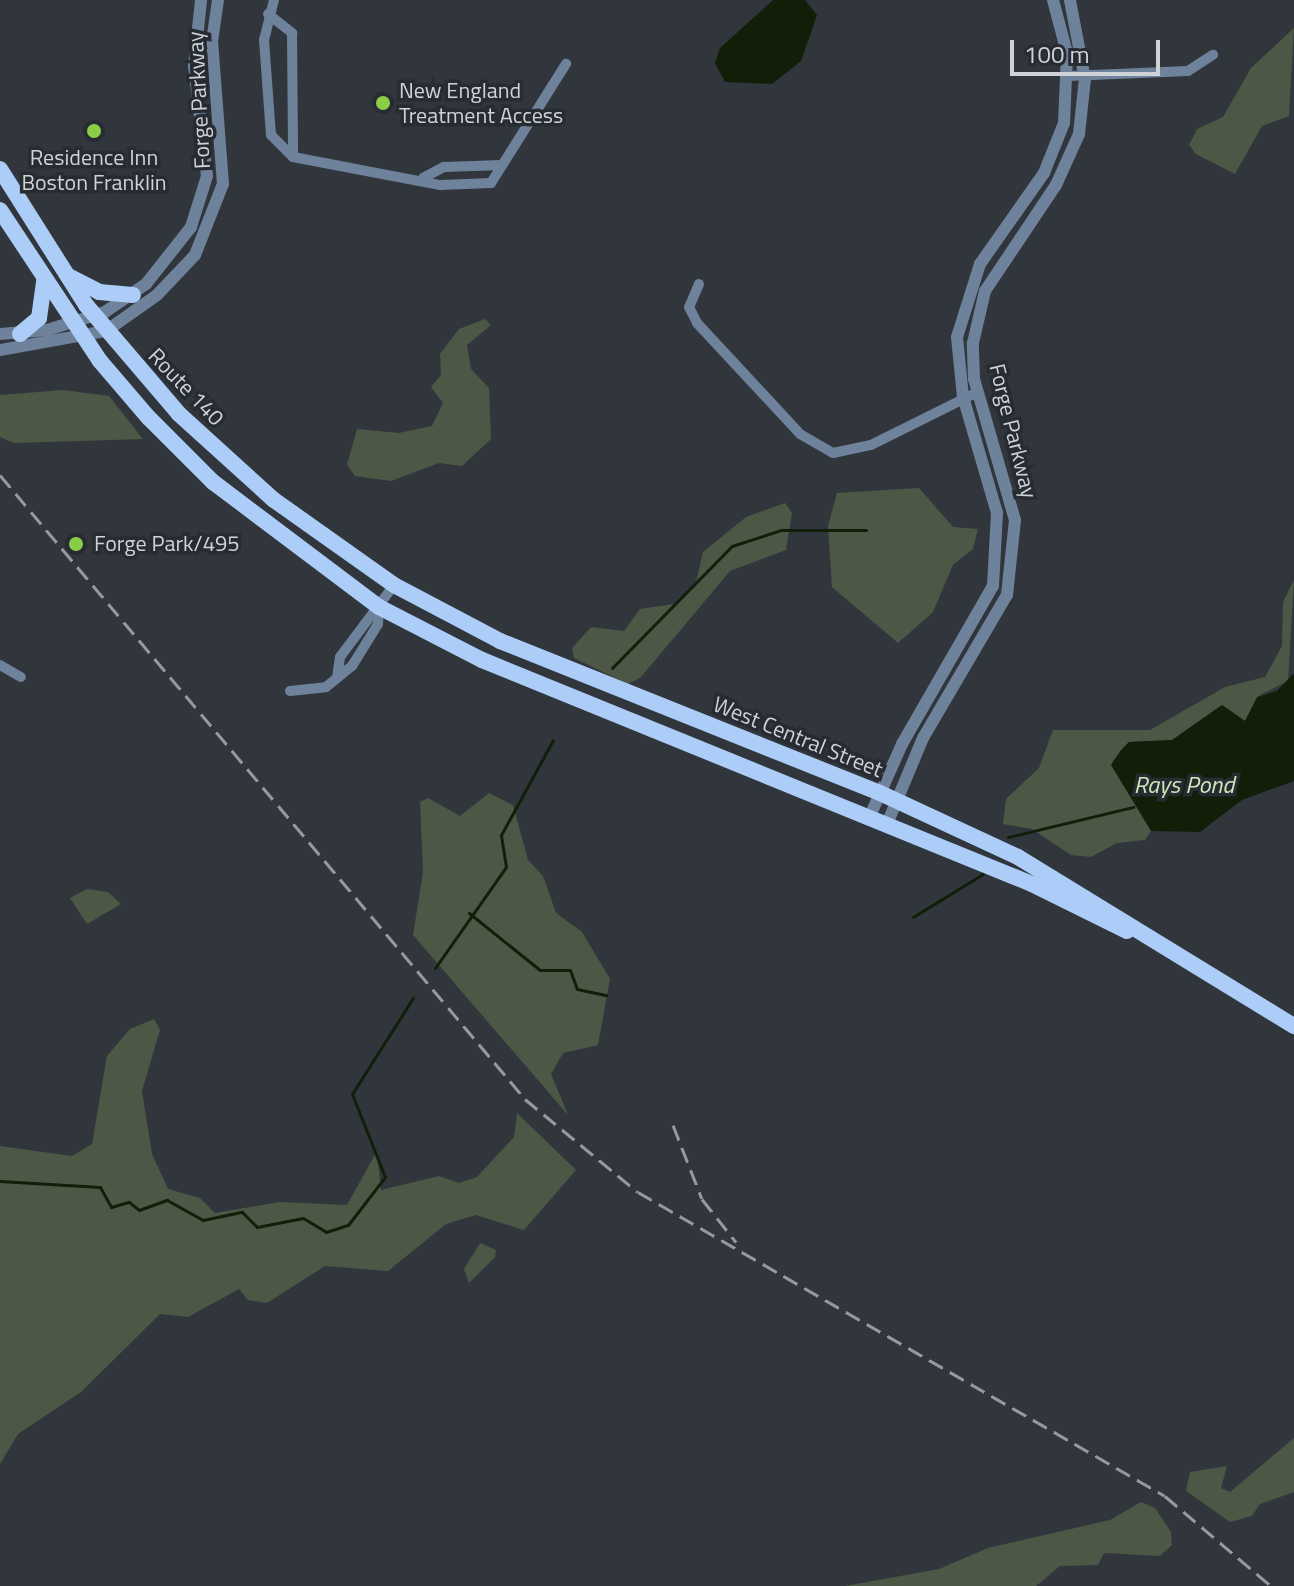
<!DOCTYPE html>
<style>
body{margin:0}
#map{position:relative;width:1294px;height:1586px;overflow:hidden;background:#31363d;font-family:"Titillium Web",sans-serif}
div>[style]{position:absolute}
.green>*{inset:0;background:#4d5746}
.water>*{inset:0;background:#121e08}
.stream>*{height:3px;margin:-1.5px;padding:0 1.5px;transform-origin:1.5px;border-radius:1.5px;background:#121e08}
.minor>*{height:10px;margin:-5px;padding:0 5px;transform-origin:5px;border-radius:5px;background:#6e829b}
.tertiary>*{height:12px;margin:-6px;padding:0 6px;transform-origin:6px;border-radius:6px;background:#6e829b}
.primary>*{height:16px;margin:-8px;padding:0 8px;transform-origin:8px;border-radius:8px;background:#accdf7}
.rail>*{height:3px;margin-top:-1.5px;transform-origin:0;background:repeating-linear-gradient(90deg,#959a9f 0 16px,transparent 0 24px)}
.dots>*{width:22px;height:22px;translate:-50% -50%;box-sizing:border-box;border:4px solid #272c32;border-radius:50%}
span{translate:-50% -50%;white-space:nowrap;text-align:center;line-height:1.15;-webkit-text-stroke:7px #272c32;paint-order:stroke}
.poi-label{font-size:22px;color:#cfd3d7}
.left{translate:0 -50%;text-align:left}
.street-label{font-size:22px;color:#cfd3d7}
.water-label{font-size:24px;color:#cde9b8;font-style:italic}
.scale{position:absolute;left:1010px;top:40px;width:150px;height:36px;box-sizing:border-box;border:4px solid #cfd3d7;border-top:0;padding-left:10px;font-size:24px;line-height:28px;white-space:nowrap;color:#cfd3d7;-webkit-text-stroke:6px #272c32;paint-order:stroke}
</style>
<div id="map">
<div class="green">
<i style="clip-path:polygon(1294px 28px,1289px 116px,1262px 126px,1235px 174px,1196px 154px,1189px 145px,1197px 129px,1223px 117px,1251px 68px)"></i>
<i style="clip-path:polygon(485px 319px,491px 325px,467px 345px,471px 369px,489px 388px,491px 439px,462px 466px,439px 463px,391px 481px,355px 476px,347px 465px,357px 429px,399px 433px,432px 426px,443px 403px,431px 387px,441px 375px,440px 354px,459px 329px)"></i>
<i style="clip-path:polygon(63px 390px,109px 396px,143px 439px,14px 443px,0 437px,0 395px)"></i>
<i style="clip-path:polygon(919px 488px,953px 527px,978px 529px,973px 549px,953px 565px,933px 612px,898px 643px,832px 587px,828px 526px,837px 493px)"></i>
<i style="clip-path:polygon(785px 503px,792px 513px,786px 550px,730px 571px,641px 677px,628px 684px,574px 658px,572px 648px,591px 627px,624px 631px,640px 609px,674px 604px,695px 587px,703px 552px,746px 517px)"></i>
<i style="clip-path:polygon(1294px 580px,1288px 681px,1260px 695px,1245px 721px,1222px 705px,1172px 740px,1129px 742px,1112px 762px,1151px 831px,1145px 840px,1117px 843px,1091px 857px,1071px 855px,1032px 829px,1003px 824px,1006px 799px,1039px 768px,1053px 730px,1150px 730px,1225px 687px,1265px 677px,1282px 646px,1283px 602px)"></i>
<i style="clip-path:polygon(489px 793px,513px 805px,528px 860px,543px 876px,556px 913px,582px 932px,610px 979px,598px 1045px,563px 1053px,551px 1074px,568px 1115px,413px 935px,423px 872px,420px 802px,428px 798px,460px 816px)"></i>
<i style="clip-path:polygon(87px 889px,108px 892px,121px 904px,87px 924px,70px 898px)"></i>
<i style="clip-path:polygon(154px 1019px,160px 1030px,142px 1091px,152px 1154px,168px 1189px,200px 1198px,215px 1213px,280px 1202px,347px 1205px,377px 1151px,381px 1190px,439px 1176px,459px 1183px,477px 1177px,514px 1137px,517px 1113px,576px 1170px,524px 1230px,476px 1215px,446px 1224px,388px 1271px,325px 1266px,267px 1303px,248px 1300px,239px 1289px,188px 1317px,160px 1314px,81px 1392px,18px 1434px,0 1464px,0 1146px,72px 1156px,92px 1144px,107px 1056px,130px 1029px)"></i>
<i style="clip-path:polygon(480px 1243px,496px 1250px,495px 1257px,469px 1283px,464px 1269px)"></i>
<i style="clip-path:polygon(1294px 1438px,1294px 1492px,1260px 1504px,1252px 1516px,1230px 1522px,1186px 1491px,1190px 1472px,1227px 1466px,1221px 1488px,1230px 1492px)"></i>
<i style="clip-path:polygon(1141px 1502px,1155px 1508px,1171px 1532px,1172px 1545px,1160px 1556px,1104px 1553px,1098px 1565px,1060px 1566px,1036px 1586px,845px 1586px,939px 1569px,988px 1548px,1110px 1520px)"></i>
</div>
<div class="water">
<i style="clip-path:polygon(773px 0,805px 0,817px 15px,801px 61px,772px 84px,725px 82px,715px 63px,720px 48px)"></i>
<i style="clip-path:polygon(1294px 673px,1294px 781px,1242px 800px,1200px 832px,1151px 831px,1111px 765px,1121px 750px,1129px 742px,1172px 740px,1222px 705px,1245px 721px,1257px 697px,1277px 691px)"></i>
</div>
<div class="stream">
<i style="left:612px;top:668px;width:171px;rotate:-45.5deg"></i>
<i style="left:732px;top:546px;width:52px;rotate:-18.1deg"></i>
<i style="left:781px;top:530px;width:85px"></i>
<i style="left:1008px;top:837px;width:129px;rotate:-13.5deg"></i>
<i style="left:469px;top:913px;width:91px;rotate:38.8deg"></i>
<i style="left:540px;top:970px;width:30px"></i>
<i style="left:570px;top:970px;width:20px;rotate:70deg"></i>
<i style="left:577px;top:989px;width:30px;rotate:12deg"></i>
<i style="left:913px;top:917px;width:82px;rotate:-31.6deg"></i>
<i style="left:435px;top:968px;width:123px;rotate:-54.9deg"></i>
<i style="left:506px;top:867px;width:32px;rotate:-99deg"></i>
<i style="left:501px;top:835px;width:108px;rotate:-61.3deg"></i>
<i style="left:0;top:1181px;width:100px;rotate:3.4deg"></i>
<i style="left:100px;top:1187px;width:23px;rotate:61deg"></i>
<i style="left:111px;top:1207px;width:19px;rotate:-16deg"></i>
<i style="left:129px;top:1202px;width:13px;rotate:39deg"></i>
<i style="left:139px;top:1210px;width:30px;rotate:-20deg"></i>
<i style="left:167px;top:1200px;width:41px;rotate:29.1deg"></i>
<i style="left:203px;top:1220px;width:40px;rotate:-12deg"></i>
<i style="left:242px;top:1212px;width:21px;rotate:45deg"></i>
<i style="left:257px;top:1227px;width:47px;rotate:-11.1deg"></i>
<i style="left:303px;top:1218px;width:27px;rotate:31deg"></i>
<i style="left:326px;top:1232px;width:23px;rotate:-18deg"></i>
<i style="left:348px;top:1225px;width:61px;rotate:-52.4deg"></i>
<i style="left:385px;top:1177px;width:89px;rotate:-111.7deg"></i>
<i style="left:352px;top:1094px;width:114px;rotate:-57.6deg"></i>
</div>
<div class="minor">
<i style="left:274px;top:0;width:41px;rotate:104deg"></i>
<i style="left:264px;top:40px;width:95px;rotate:85.8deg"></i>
<i style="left:271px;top:135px;width:31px;rotate:45deg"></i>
<i style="left:293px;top:157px;width:150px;rotate:10.8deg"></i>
<i style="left:440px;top:185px;width:51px;rotate:-2.2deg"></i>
<i style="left:491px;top:183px;width:141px;rotate:-57.8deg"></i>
<i style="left:268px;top:14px;width:31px;rotate:38deg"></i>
<i style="left:292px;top:33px;width:124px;rotate:89.5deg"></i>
<i style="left:1068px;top:76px;width:120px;rotate:-2.4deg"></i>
<i style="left:1188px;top:71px;width:30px;rotate:-33deg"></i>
<i style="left:423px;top:178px;width:24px;rotate:-28deg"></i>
<i style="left:444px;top:167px;width:58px;rotate:-2deg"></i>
<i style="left:699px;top:284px;width:25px;rotate:113deg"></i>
<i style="left:689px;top:307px;width:18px;rotate:63deg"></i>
<i style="left:697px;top:323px;width:151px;rotate:47.1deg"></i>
<i style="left:800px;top:434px;width:38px;rotate:30deg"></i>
<i style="left:833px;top:453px;width:39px;rotate:-12deg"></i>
<i style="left:871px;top:445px;width:119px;rotate:-26.4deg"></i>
<i style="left:0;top:665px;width:24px;rotate:30deg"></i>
<i style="left:337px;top:678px;width:21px;rotate:-82deg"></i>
<i style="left:340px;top:657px;width:90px;rotate:-53.1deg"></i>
<i style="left:290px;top:691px;width:36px;rotate:-6deg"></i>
<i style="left:326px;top:687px;width:33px;rotate:-39deg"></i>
<i style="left:352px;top:666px;width:49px;rotate:-58.2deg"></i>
<i style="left:378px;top:624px;width:17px;rotate:-87deg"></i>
</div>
<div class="tertiary">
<i style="left:0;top:334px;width:47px;rotate:-4.9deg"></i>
<i style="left:47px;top:330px;width:61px;rotate:-17.2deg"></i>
<i style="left:105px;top:312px;width:50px;rotate:-34.3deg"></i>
<i style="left:146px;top:284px;width:73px;rotate:-51.7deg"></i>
<i style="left:191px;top:227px;width:53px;rotate:-72.6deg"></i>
<i style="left:207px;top:176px;width:111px;rotate:-96.7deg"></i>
<i style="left:194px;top:66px;width:66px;rotate:-83.9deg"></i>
<i style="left:0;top:350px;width:108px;rotate:-10.2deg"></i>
<i style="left:106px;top:331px;width:62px;rotate:-35.2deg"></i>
<i style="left:157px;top:295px;width:55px;rotate:-46.5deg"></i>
<i style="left:195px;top:255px;width:76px;rotate:-68.5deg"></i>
<i style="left:223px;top:184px;width:142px;rotate:-94.4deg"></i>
<i style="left:212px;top:42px;width:42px;rotate:-81.9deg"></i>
<i style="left:870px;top:816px;width:79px;rotate:-66deg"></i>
<i style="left:902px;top:744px;width:182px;rotate:-60.1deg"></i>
<i style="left:993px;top:586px;width:73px;rotate:-86.9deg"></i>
<i style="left:997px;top:513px;width:121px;rotate:-106.3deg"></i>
<i style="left:963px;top:397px;width:60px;rotate:-95.7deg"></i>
<i style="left:957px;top:337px;width:77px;rotate:-72.5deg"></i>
<i style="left:980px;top:264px;width:111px;rotate:-54.9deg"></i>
<i style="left:1044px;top:173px;width:54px;rotate:-68.2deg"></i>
<i style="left:1064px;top:123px;width:70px;rotate:-87.5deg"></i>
<i style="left:1067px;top:53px;width:55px;rotate:-104.8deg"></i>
<i style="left:887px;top:824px;width:93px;rotate:-67.3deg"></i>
<i style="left:923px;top:738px;width:166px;rotate:-59.6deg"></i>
<i style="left:1007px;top:595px;width:75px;rotate:-83.9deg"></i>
<i style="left:1015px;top:520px;width:147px;rotate:-106.2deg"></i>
<i style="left:974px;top:379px;width:36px;rotate:-92deg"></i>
<i style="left:973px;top:343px;width:53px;rotate:-77deg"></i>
<i style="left:985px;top:291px;width:128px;rotate:-56.2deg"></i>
<i style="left:1056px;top:185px;width:56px;rotate:-65.7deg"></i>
<i style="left:1079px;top:134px;width:55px;rotate:-83.8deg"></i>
<i style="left:1085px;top:79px;width:80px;rotate:-100.8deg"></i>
</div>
<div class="primary">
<i style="left:0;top:169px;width:161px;rotate:57.7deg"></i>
<i style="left:86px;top:305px;width:143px;rotate:49.5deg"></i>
<i style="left:179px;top:414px;width:128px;rotate:42.2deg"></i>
<i style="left:274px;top:500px;width:147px;rotate:35.3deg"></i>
<i style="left:394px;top:585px;width:120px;rotate:27.8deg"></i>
<i style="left:500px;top:641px;width:409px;rotate:21.8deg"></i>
<i style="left:880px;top:793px;width:152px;rotate:24.9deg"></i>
<i style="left:1018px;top:857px;width:324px;rotate:31.5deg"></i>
<i style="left:0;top:210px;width:181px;rotate:56.5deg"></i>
<i style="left:100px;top:361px;width:74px;rotate:49.4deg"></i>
<i style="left:148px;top:417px;width:92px;rotate:45deg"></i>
<i style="left:213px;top:482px;width:208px;rotate:37deg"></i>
<i style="left:379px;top:607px;width:116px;rotate:27.2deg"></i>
<i style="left:482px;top:660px;width:594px;rotate:22.16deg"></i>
<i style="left:1032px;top:884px;width:106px;rotate:26.3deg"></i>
<i style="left:70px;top:277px;width:33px;rotate:27deg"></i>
<i style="left:99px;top:292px;width:34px;rotate:5deg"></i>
<i style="left:20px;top:334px;width:25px;rotate:-40deg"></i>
<i style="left:39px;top:318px;width:37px;rotate:-82deg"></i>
</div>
<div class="rail">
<i style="left:0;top:475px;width:815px;rotate:49.92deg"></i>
<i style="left:525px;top:1099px;width:146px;rotate:39.5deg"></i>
<i style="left:638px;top:1192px;width:608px;rotate:29.98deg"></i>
<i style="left:1165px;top:1496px;width:139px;rotate:40.3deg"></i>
<i style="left:673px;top:1125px;width:79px;rotate:68.6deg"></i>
<i style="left:702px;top:1199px;width:55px;rotate:51.7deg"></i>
</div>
<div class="dots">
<i style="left:383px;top:103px;background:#8bce46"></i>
<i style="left:94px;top:131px;background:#8bce46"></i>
<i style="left:76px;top:544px;background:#8bce46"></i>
</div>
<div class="poi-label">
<span class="left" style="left:399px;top:103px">New England<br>Treatment Access</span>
<span style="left:94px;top:170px">Residence Inn<br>Boston Franklin</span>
<span class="left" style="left:94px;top:544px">Forge Park/495</span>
</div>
<div class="street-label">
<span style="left:199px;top:100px;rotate:-93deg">Forge Parkway</span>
<span style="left:186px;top:387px;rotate:46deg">Route 140</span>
<span style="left:1013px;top:431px;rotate:76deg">Forge Parkway</span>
<span style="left:798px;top:737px;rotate:22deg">West Central Street</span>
</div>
<div class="water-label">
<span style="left:1184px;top:785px">Rays Pond</span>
</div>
<div class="scale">100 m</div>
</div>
